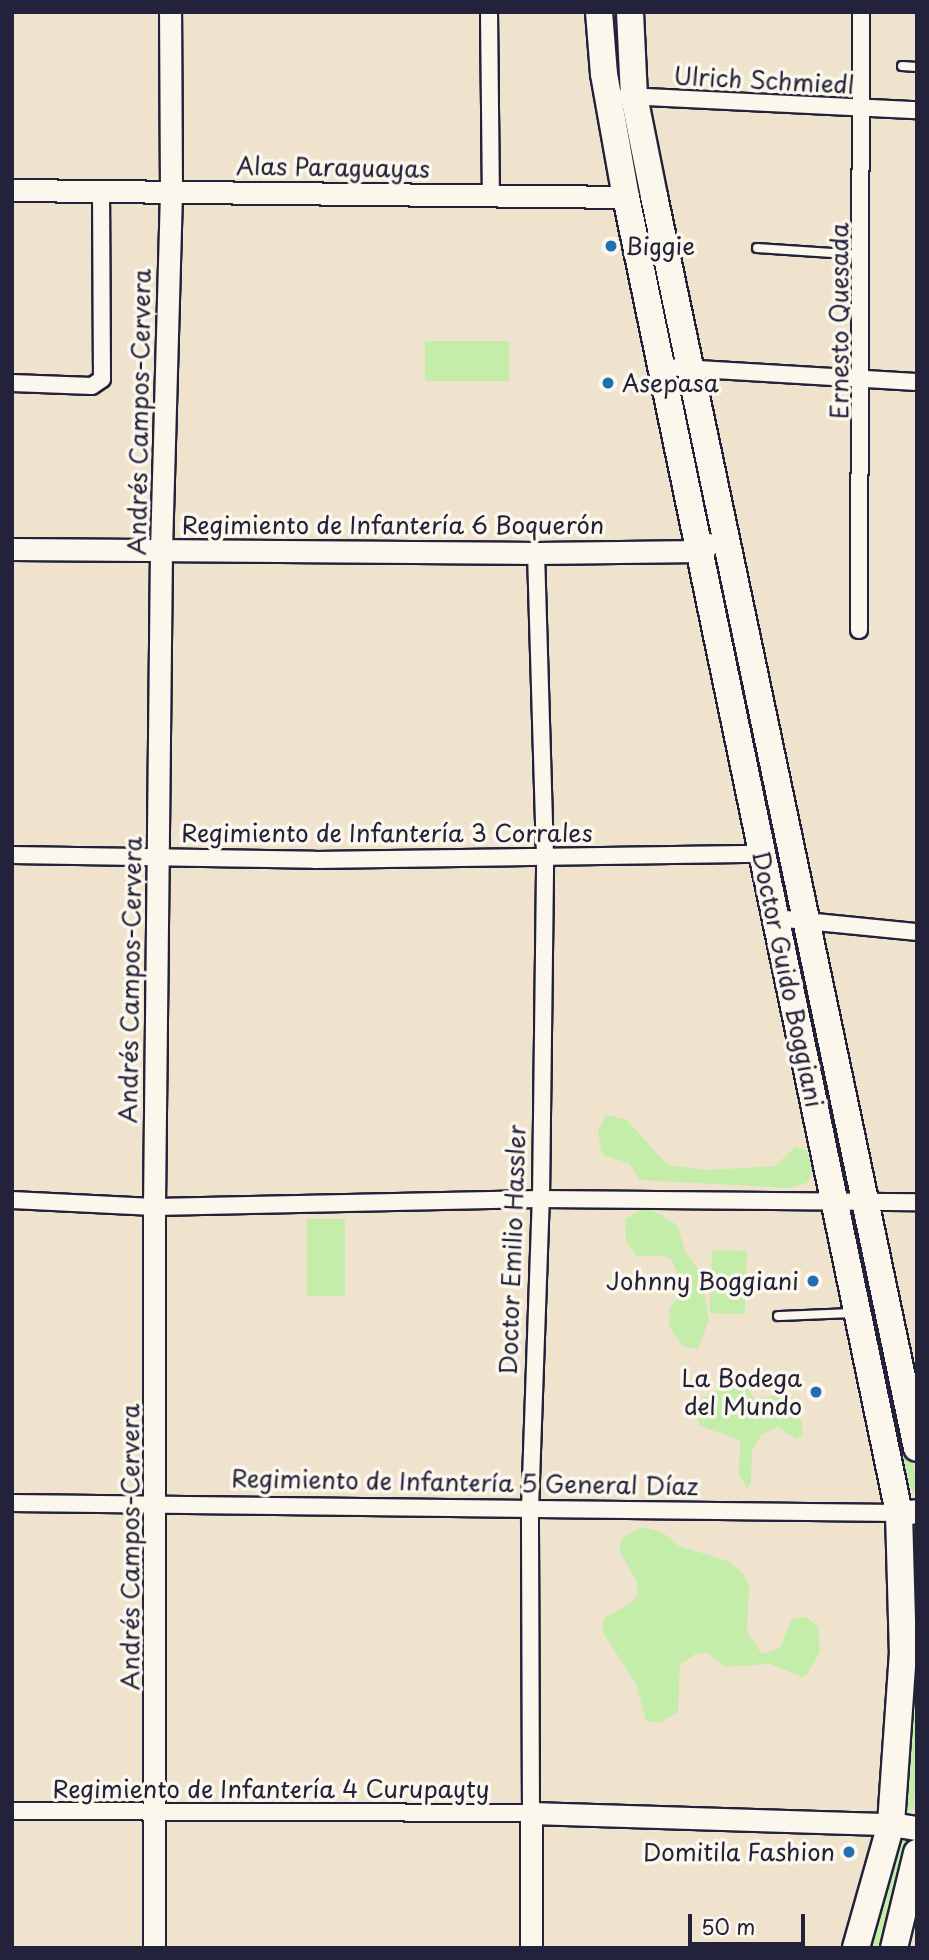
<!DOCTYPE html>
<meta charset="utf-8">
<style>
body{margin:0}
#map{position:relative;width:929px;height:1960px;overflow:hidden;background:#f0e3ce;font-family:"Playpen Sans",sans-serif}
div>[style]{position:absolute}
.green>*{inset:0;background:#c4eda9;transform-origin:0 0}
.roads{filter:drop-shadow(2px 0 #22223b) drop-shadow(-2px 0 #22223b) drop-shadow(0 2px #22223b) drop-shadow(0 -2px #22223b)}
.service>*{height:8px;margin:-4px;padding:0 4px;transform-origin:4px;border-radius:4px;background:#fbf7ec}
.minor>*{height:16px;margin:-8px;padding:0 8px;transform-origin:8px;border-radius:8px;background:#fbf7ec}
.tertiary>*{height:21px;margin:-10.5px;padding:0 10.5px;transform-origin:10.5px;border-radius:10.5px;background:#fbf7ec}
.secondary>*{height:23px;margin:-11.5px;padding:0 11.5px;transform-origin:11.5px;border-radius:11.5px;background:#fbf7ec}
.primary>*{height:26px;margin:-13px;padding:0 13px;transform-origin:13px;border-radius:13px;background:#fbf7ec}
.dots>*{width:19px;height:19px;translate:-50% -50%;box-sizing:border-box;border:4px solid #fbf7ec;border-radius:50%}
span{translate:-50% -50%;white-space:nowrap;text-align:center;line-height:1.15;-webkit-text-stroke:7px #fbf7ec;paint-order:stroke}
.street-label{font-size:24px;color:#22223b}
.poi-label{font-size:24px;color:#22223b}
.left{translate:0 -50%;text-align:left}
.right{translate:-100% -50%;text-align:right}
.frame{position:absolute;inset:0;border:14px solid #22223b;pointer-events:none}
.scale{position:absolute;left:688px;top:1914px;width:117px;height:32px;box-sizing:border-box;border:4px solid #22223b;border-top:0;padding-left:9px;font-size:21px;line-height:24px;white-space:nowrap;color:#22223b;-webkit-text-stroke:5px #fbf7ec;paint-order:stroke}
</style>
<div id="map">
<div class="green">
<i style="left:425px;top:341px;width:84px;height:40px"></i>
<i style="clip-path:polygon(718px 561px,795px 907px,784px 902px,715px 567px)"></i>
<i style="clip-path:polygon(795px 927px,859px 1189px,850px 1194px,845px 1191px,791px 932px)"></i>
<i style="clip-path:polygon(606px 1115px,627px 1120px,667px 1165px,706px 1170px,775px 1166px,796px 1146px,807px 1151px,813px 1171px,807px 1183px,788px 1188px,640px 1180px,629px 1163px,604px 1156px,601px 1151px,598px 1131px)"></i>
<i style="clip-path:polygon(647px 1207px,677px 1225px,686px 1253px,700px 1272px,709px 1320px,698px 1349px,683px 1346px,669px 1326px,670px 1308px,683px 1289px,672px 1260px,665px 1256px,637px 1256px,626px 1241px,625px 1219px)"></i>
<i style="clip-path:polygon(856px 1215px,865px 1218px,917px 1484px,913px 1491px,903px 1488px,852px 1219px)"></i>
<i style="left:307px;top:1219px;width:38px;height:77px"></i>
<i style="left:712px;top:1250px;width:35px;height:63px;rotate:2deg"></i>
<i style="clip-path:polygon(739px 1377px,755px 1399px,783px 1394px,798px 1400px,803px 1435px,796px 1439px,778px 1427px,762px 1434px,752px 1450px,751px 1483px,747px 1488px,739px 1475px,740px 1440px,700px 1426px,696px 1411px,698px 1401px)"></i>
<i style="clip-path:polygon(917px 1526px,917px 1775px,913px 1809px,908px 1813px,903px 1812px,910px 1528px)"></i>
<i style="clip-path:polygon(642px 1527px,662px 1532px,679px 1546px,728px 1561px,744px 1574px,749px 1586px,747px 1632px,762px 1654px,780px 1648px,792px 1619px,806px 1617px,818px 1626px,820px 1651px,807px 1675px,801px 1677px,771px 1664px,726px 1667px,709px 1654px,697px 1653px,680px 1665px,678px 1712px,660px 1723px,646px 1721px,636px 1684px,602px 1631px,604px 1618px,630px 1604px,638px 1593px,636px 1580px,619px 1550px,622px 1538px)"></i>
<i style="clip-path:polygon(899px 1837px,908px 1844px,883px 1948px,868px 1948px)"></i>
</div>
<div class="roads">
<div class="service">
<i style="left:902px;top:66px;width:15px;rotate:4deg"></i>
<i style="left:757px;top:248px;width:105px;rotate:3.8deg"></i>
<i style="left:778px;top:1316px;width:76px;rotate:-2.3deg"></i>
</div>
<div class="minor">
<i style="left:489px;top:12px;width:184px;rotate:89.4deg"></i>
<i style="left:626px;top:96px;width:291px;rotate:2.8deg"></i>
<i style="left:664px;top:367px;width:253px;rotate:3.4deg"></i>
<i style="left:12px;top:383px;width:80px;rotate:2.1deg"></i>
<i style="left:92px;top:386px;width:12px;rotate:-35deg"></i>
<i style="left:102px;top:379px;width:188px;rotate:-90.3deg"></i>
<i style="left:859px;top:630px;width:618px;rotate:-89.81deg"></i>
<i style="left:12px;top:855px;width:303px;rotate:0.9deg"></i>
<i style="left:315px;top:860px;width:447px;rotate:-0.8deg"></i>
<i style="left:776px;top:918px;width:142px;rotate:5.7deg"></i>
<i style="left:12px;top:1200px;width:142px;rotate:2.8deg"></i>
<i style="left:154px;top:1207px;width:387px;rotate:-1.2deg"></i>
<i style="left:541px;top:1199px;width:376px;rotate:0.5deg"></i>
<i style="left:12px;top:1503px;width:887px;rotate:0.65deg"></i>
<i style="left:12px;top:1811px;width:519px;rotate:0.22deg"></i>
<i style="left:531px;top:1813px;width:304px;rotate:-90.2deg"></i>
<i style="left:530px;top:1509px;width:310px;rotate:-88deg"></i>
<i style="left:541px;top:1199px;width:343px;rotate:-89.3deg"></i>
<i style="left:545px;top:856px;width:303px;rotate:-91.7deg"></i>
</div>
<div class="tertiary">
<i style="left:12px;top:190px;width:614px;rotate:0.65deg"></i>
<i style="left:12px;top:549px;width:524px;rotate:0.44deg"></i>
<i style="left:536px;top:553px;width:166px;rotate:-0.7deg"></i>
<i style="left:702px;top:551px;width:10px;rotate:-45deg"></i>
<i style="left:154px;top:1948px;width:741px;rotate:-90deg"></i>
<i style="left:154px;top:1207px;width:657px;rotate:-89.39deg"></i>
<i style="left:161px;top:550px;width:358px;rotate:-88.4deg"></i>
<i style="left:171px;top:192px;width:180px;rotate:-90.3deg"></i>
<i style="left:531px;top:1948px;width:135px;rotate:-90deg"></i>
<i style="left:531px;top:1813px;width:360px;rotate:1.8deg"></i>
</div>
<div class="secondary">
<i style="left:899px;top:1513px;width:18px;rotate:-6deg"></i>
<i style="left:891px;top:1824px;width:26px;rotate:9deg"></i>
</div>
<div class="primary">
<i style="left:599px;top:12px;width:62px;rotate:85.4deg"></i>
<i style="left:604px;top:74px;width:125px;rotate:79.9deg"></i>
<i style="left:626px;top:197px;width:1344px;rotate:78.28deg"></i>
<i style="left:899px;top:1513px;width:139px;rotate:88.4deg"></i>
<i style="left:903px;top:1652px;width:172px;rotate:94deg"></i>
<i style="left:891px;top:1824px;width:129px;rotate:105.8deg"></i>
<i style="left:630px;top:12px;width:84px;rotate:87.3deg"></i>
<i style="left:634px;top:96px;width:102px;rotate:78.7deg"></i>
<i style="left:654px;top:196px;width:1279px;rotate:78.14deg"></i>
<i style="left:894px;top:1948px;width:98px;rotate:-76.4deg"></i>
</div>
</div>
<div class="dots">
<i style="left:611px;top:246px;background:#1f6fb2"></i>
<i style="left:608px;top:383px;background:#1f6fb2"></i>
<i style="left:813px;top:1281px;background:#1f6fb2"></i>
<i style="left:816px;top:1392px;background:#1f6fb2"></i>
<i style="left:849px;top:1852px;background:#1f6fb2"></i>
</div>
<div class="street-label">
<span style="left:764px;top:80px;rotate:3deg">Ulrich Schmiedl</span>
<span style="left:333px;top:167px;rotate:1deg">Alas Paraguayas</span>
<span style="left:839px;top:321px;rotate:-90deg">Ernesto Quesada</span>
<span style="left:139px;top:412px;rotate:-89deg">Andrés Campos-Cervera</span>
<span style="left:393px;top:525px">Regimiento de Infantería 6 Boquerón</span>
<span style="left:387px;top:833px">Regimiento de Infantería 3 Corrales</span>
<span style="left:788px;top:979px;rotate:78deg">Doctor Guido Boggiani</span>
<span style="left:130px;top:980px;rotate:-89deg">Andrés Campos-Cervera</span>
<span style="left:512px;top:1250px;rotate:-88deg">Doctor Emilio Hassler</span>
<span style="left:465px;top:1482px;rotate:1deg">Regimiento de Infantería 5 General Díaz</span>
<span style="left:130px;top:1547px;rotate:-90deg">Andrés Campos-Cervera</span>
<span style="left:271px;top:1789px">Regimiento de Infantería 4 Curupayty</span>
</div>
<div class="poi-label">
<span class="left" style="left:625px;top:246px">Biggie</span>
<span class="left" style="left:622px;top:383px">Asepasa</span>
<span class="right" style="left:799px;top:1281px">Johnny Boggiani</span>
<span class="right" style="left:802px;top:1392px">La Bodega<br>del Mundo</span>
<span class="right" style="left:835px;top:1852px">Domitila Fashion</span>
</div>
<div class="frame"></div>
<div class="scale">50 m</div>
</div>
